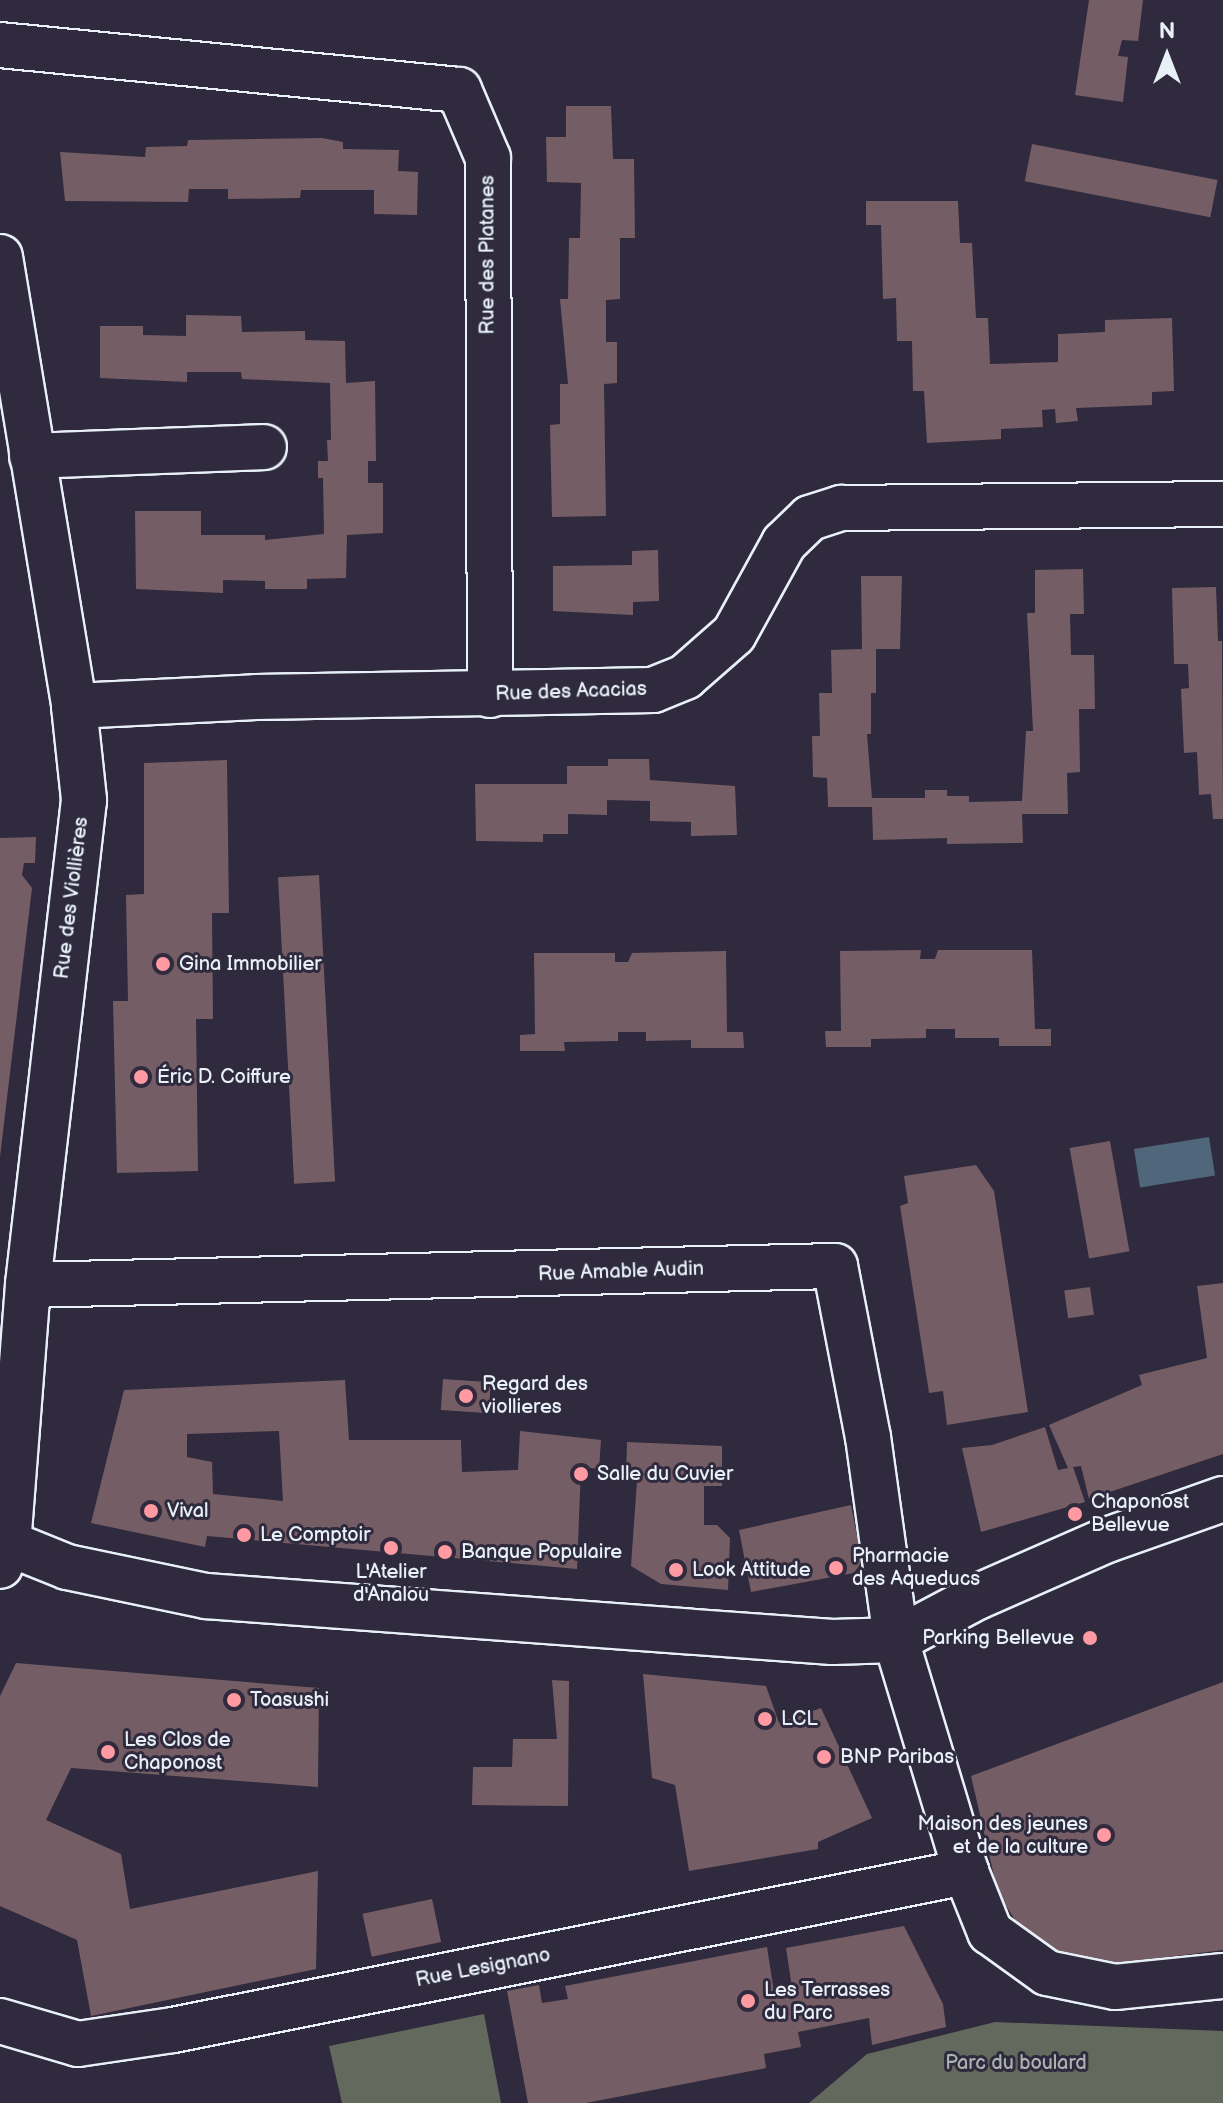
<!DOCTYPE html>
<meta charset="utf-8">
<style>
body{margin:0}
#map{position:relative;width:1223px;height:2103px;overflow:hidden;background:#2f2a3d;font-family:"Balsamiq Sans",sans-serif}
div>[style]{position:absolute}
.green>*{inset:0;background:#63695c}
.water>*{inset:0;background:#50667b;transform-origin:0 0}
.building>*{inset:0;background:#755d66;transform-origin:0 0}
.roads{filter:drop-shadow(2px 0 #e8f1f8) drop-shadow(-2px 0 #e8f1f8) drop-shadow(0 2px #e8f1f8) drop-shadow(0 -2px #e8f1f8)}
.street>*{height:44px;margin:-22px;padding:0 22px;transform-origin:22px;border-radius:22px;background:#2f2a3d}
.secondary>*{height:44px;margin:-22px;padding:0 22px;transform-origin:22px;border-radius:22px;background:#2f2a3d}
.dots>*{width:22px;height:22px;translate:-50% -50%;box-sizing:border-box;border:4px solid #2f2a3d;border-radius:50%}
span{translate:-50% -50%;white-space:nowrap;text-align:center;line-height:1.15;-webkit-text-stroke:6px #2f2a3d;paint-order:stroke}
.street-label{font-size:20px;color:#e8f1f8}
.poi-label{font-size:20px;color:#e8f1f8}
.left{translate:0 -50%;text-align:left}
.right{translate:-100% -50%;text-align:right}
.park-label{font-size:20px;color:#acb4b2}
.north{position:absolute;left:1127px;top:16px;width:80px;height:80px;-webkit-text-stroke:6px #2f2a3d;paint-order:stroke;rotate:0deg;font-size:22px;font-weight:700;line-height:32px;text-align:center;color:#e8f1f8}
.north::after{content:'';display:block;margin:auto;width:28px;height:36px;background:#e8f1f8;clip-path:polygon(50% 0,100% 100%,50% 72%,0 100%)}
</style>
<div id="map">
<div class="green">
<i style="clip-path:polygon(484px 2014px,501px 2103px,342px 2103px,329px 2046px)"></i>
<i style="clip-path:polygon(995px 2022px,1223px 2031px,1223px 2103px,809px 2103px,867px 2054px)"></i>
</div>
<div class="water">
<i style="left:1209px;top:1137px;width:39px;height:76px;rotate:81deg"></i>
</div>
<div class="building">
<i style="clip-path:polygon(1089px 0,1143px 0,1138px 41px,1122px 40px,1118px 56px,1128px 57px,1123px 102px,1075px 95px)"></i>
<i style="clip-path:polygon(566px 106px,611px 106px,613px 159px,634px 159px,635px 238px,620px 238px,620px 299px,606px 300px,606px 342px,617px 342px,617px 383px,604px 384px,606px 516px,552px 517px,550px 425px,560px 424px,560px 384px,568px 384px,560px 299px,568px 299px,569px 238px,580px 238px,581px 183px,547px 182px,546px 137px,566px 137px)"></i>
<i style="clip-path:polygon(322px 138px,343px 142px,343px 149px,399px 150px,398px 171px,418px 172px,417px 215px,374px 214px,374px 190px,301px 190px,300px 198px,228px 199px,228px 189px,189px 189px,188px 202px,65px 201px,60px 152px,145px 157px,146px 147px,187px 146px,188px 140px)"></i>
<i style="left:1032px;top:144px;width:189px;height:38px;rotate:11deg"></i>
<i style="clip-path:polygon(866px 201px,958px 201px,960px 243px,972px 243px,976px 318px,988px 318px,990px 364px,1058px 362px,1058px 334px,1105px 332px,1105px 320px,1172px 318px,1174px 391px,1152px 392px,1152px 405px,1076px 408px,1078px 421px,1056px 423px,1055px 409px,1042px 410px,1043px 427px,1001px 429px,1001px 439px,927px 443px,924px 391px,913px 391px,912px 341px,897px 341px,896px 298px,883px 299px,881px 225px,866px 225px)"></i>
<i style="clip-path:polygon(186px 315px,241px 316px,242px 332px,305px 331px,305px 340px,345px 341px,346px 383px,375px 381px,376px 461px,368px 461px,368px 483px,383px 483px,383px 533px,347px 535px,346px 578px,307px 579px,307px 589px,265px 589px,265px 581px,223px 580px,223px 593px,136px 589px,135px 511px,201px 511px,201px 535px,265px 535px,265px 540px,324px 534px,323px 478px,318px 478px,318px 461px,328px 461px,327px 440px,331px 440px,330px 383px,242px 379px,241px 372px,187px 372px,187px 382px,100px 378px,100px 326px,143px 326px,143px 335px,186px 336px)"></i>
<i style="clip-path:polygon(658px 550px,659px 601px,633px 602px,633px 615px,553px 611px,553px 566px,632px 565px,632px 551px)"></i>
<i style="clip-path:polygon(1083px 569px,1084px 614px,1070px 614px,1071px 655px,1094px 655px,1095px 709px,1079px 709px,1080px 772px,1067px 773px,1068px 814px,1022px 814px,1023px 843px,947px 844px,947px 838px,873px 840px,872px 807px,828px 807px,827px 778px,813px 777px,812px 736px,820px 736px,819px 693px,832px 693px,831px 650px,862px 649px,861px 576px,902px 576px,900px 649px,876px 649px,876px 693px,871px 693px,871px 734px,867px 734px,872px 798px,925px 798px,925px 790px,947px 790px,947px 796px,969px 796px,969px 802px,1022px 801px,1026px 731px,1033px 731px,1027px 613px,1035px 613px,1035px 570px)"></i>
<i style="clip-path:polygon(1216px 587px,1218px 641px,1222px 641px,1223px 819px,1213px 819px,1211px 794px,1199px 795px,1197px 752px,1184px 753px,1181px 689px,1189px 688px,1188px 664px,1174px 664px,1172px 588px)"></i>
<i style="clip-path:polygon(608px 759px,649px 759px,650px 780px,735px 786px,737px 835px,691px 836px,691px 822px,650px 821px,650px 801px,607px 800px,607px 815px,568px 814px,568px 834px,543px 834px,543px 842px,476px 841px,475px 784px,567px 784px,567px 766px,608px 766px)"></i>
<i style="clip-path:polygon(227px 760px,229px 913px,212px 913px,213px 1019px,196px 1019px,198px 1171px,117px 1173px,113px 1001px,128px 1001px,126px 895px,144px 894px,144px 763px)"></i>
<i style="clip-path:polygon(36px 837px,35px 863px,24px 863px,22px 875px,32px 888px,0 1157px,0 838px)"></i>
<i style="left:319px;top:875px;width:307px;height:41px;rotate:87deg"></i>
<i style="clip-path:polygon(921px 950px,920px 959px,935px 959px,938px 950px,1032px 950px,1035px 1029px,1051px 1029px,1051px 1046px,999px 1046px,999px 1038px,955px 1038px,955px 1029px,926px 1029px,926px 1038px,871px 1039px,871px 1047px,826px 1047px,825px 1031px,841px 1031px,840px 951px)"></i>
<i style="clip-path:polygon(726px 951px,727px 1032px,743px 1032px,744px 1048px,691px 1048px,691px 1040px,646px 1041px,646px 1032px,618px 1032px,618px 1041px,564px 1042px,565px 1051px,520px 1051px,520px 1035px,535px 1034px,534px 953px,615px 953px,615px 962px,628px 962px,632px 953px)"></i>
<i style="left:1110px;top:1141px;width:112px;height:41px;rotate:80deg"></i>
<i style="clip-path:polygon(976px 1165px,994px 1191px,1028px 1412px,947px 1425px,943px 1391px,929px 1393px,900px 1206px,908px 1203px,904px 1176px)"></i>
<i style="clip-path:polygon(1223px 1283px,1223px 1454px,1089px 1499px,1081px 1466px,1073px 1467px,1085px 1502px,981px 1532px,962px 1448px,992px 1445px,1045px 1427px,1058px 1470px,1068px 1468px,1049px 1425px,1142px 1385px,1139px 1375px,1207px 1358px,1197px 1286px)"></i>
<i style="left:1090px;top:1287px;width:28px;height:26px;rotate:82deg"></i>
<i style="left:443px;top:1379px;width:48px;height:31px;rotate:4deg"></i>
<i style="clip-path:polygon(evenodd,345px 1380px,349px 1440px,461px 1440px,462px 1472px,518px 1470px,520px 1431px,601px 1440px,599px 1469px,581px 1467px,577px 1569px,207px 1536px,205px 1547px,91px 1523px,124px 1390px,345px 1380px,279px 1431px,283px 1501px,213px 1494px,212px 1462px,187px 1457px,187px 1434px,279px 1431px)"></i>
<i style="clip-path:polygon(627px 1442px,722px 1446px,722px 1486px,704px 1486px,704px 1525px,717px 1525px,730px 1538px,728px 1590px,661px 1584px,631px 1566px,637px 1481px,626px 1480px)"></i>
<i style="clip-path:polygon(851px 1505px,862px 1561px,854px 1573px,751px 1592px,739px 1530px)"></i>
<i style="clip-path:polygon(16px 1663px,319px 1688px,318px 1787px,71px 1768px,46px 1820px,121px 1854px,130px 1909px,318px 1871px,316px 1969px,91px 2016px,77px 1940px,0 1906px,0 1696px)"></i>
<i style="clip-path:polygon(643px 1674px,766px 1686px,779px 1723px,821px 1708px,872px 1818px,818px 1842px,818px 1849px,689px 1871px,675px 1785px,652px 1778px)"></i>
<i style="clip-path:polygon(552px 1680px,569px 1681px,568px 1806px,472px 1805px,473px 1767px,512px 1767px,513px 1739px,557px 1739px)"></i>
<i style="clip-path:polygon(1223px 1682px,1223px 1950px,1106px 1965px,1052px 1949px,1022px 1931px,998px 1893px,971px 1776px)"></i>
<i style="left:432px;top:1899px;width:44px;height:71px;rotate:78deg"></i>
<i style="clip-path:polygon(904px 1926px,943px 2004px,946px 2027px,872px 2045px,869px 2018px,798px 2032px,801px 2047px,764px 2054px,766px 2068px,586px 2103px,528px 2103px,507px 1991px,539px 1985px,542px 2003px,568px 1999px,565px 1986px,767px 1947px,774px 1992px,792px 1988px,786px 1948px)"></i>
</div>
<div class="roads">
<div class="street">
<i style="left:0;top:45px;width:461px;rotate:5.6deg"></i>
<i style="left:459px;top:90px;width:74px;rotate:66.9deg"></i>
<i style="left:488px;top:158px;width:537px;rotate:89.79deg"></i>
<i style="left:0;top:257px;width:455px;rotate:80.6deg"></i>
<i style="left:74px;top:706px;width:95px;rotate:83.9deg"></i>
<i style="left:84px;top:800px;width:488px;rotate:96.6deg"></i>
<i style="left:28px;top:1285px;width:259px;rotate:94.4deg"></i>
<i style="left:8px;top:1543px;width:24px;rotate:109deg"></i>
<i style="left:32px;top:456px;width:232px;rotate:-2.2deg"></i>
<i style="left:74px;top:706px;width:182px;rotate:-2.8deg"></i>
<i style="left:256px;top:697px;width:397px;rotate:-1deg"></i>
<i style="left:653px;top:690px;width:35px;rotate:-22deg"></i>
<i style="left:685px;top:677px;width:65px;rotate:-41.3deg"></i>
<i style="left:734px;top:634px;width:104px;rotate:-61.2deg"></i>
<i style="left:784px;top:543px;width:36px;rotate:-44deg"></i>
<i style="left:810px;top:518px;width:33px;rotate:-18deg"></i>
<i style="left:841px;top:508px;width:382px;rotate:-0.6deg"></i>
<i style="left:28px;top:1285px;width:807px;rotate:-1.35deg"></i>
<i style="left:835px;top:1266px;width:174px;rotate:79.1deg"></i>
<i style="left:868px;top:1437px;width:205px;rotate:82.1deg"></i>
<i style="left:896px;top:1640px;width:242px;rotate:73.2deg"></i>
<i style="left:966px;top:1872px;width:65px;rotate:68.2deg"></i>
<i style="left:990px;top:1932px;width:70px;rotate:35.7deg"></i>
<i style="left:1047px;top:1973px;width:69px;rotate:11.6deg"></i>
<i style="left:1115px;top:1987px;width:109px;rotate:-5.8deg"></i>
<i style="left:0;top:2021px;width:81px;rotate:16.4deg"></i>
<i style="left:78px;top:2044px;width:96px;rotate:-8.4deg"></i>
<i style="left:173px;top:2030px;width:809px;rotate:-11.27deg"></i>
</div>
<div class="secondary">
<i style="left:0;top:1540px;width:72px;rotate:21.9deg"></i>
<i style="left:67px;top:1567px;width:142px;rotate:11.8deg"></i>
<i style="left:206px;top:1596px;width:628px;rotate:4.2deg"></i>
<i style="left:832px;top:1642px;width:64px;rotate:-1.8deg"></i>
<i style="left:896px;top:1640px;width:92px;rotate:-28deg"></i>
<i style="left:977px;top:1597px;width:142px;rotate:-23.7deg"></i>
<i style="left:1107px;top:1540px;width:123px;rotate:-19.5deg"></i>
</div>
</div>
<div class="dots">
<i style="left:163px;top:964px;background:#ff9aa2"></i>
<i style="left:141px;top:1077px;background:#ff9aa2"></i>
<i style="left:466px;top:1396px;background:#ff9aa2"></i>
<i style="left:581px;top:1474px;background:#ff9aa2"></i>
<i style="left:151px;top:1511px;background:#ff9aa2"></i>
<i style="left:1075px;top:1514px;background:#ff9aa2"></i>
<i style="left:244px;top:1535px;background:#ff9aa2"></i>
<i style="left:391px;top:1548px;background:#ff9aa2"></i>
<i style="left:445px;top:1552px;background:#ff9aa2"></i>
<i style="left:836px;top:1568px;background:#ff9aa2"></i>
<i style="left:676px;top:1570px;background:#ff9aa2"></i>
<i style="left:1090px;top:1638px;background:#ff9aa2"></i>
<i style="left:234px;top:1700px;background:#ff9aa2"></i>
<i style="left:765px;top:1719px;background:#ff9aa2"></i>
<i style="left:108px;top:1752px;background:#ff9aa2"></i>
<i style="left:824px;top:1757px;background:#ff9aa2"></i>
<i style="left:1104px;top:1835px;background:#ff9aa2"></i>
<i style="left:748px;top:2001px;background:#ff9aa2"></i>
</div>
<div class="street-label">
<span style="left:488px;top:255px;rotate:-90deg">Rue des Platanes</span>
<span style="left:571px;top:692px;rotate:-2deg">Rue des Acacias</span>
<span style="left:72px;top:898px;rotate:-83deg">Rue des Viollières</span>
<span style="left:621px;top:1272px;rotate:-2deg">Rue Amable Audin</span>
<span style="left:483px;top:1968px;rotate:-11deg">Rue Lesignano</span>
</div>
<div class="poi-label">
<span class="left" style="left:179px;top:964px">Gina Immobilier</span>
<span class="left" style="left:157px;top:1077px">Éric D. Coiffure</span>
<span class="left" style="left:482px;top:1396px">Regard des<br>viollieres</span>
<span class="left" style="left:597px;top:1474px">Salle du Cuvier</span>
<span class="left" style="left:1091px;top:1514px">Chaponost<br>Bellevue</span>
<span class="left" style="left:167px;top:1511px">Vival</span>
<span class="left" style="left:260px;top:1535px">Le Comptoir</span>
<span class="left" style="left:461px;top:1552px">Banque Populaire</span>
<span class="left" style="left:852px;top:1568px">Pharmacie<br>des Aqueducs</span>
<span class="left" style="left:692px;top:1570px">Look Attitude</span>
<span style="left:391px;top:1584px">L'Atelier<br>d'Analou</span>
<span class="right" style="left:1074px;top:1638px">Parking Bellevue</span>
<span class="left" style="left:250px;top:1700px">Toasushi</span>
<span class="left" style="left:781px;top:1719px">LCL</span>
<span class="left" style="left:124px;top:1752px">Les Clos de<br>Chaponost</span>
<span class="left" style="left:840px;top:1757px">BNP Paribas</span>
<span class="right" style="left:1088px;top:1836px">Maison des jeunes<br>et de la culture</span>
<span class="left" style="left:764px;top:2002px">Les Terrasses<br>du Parc</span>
</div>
<div class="park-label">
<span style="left:1016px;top:2063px">Parc du boulard</span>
</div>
<div class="north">N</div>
</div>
